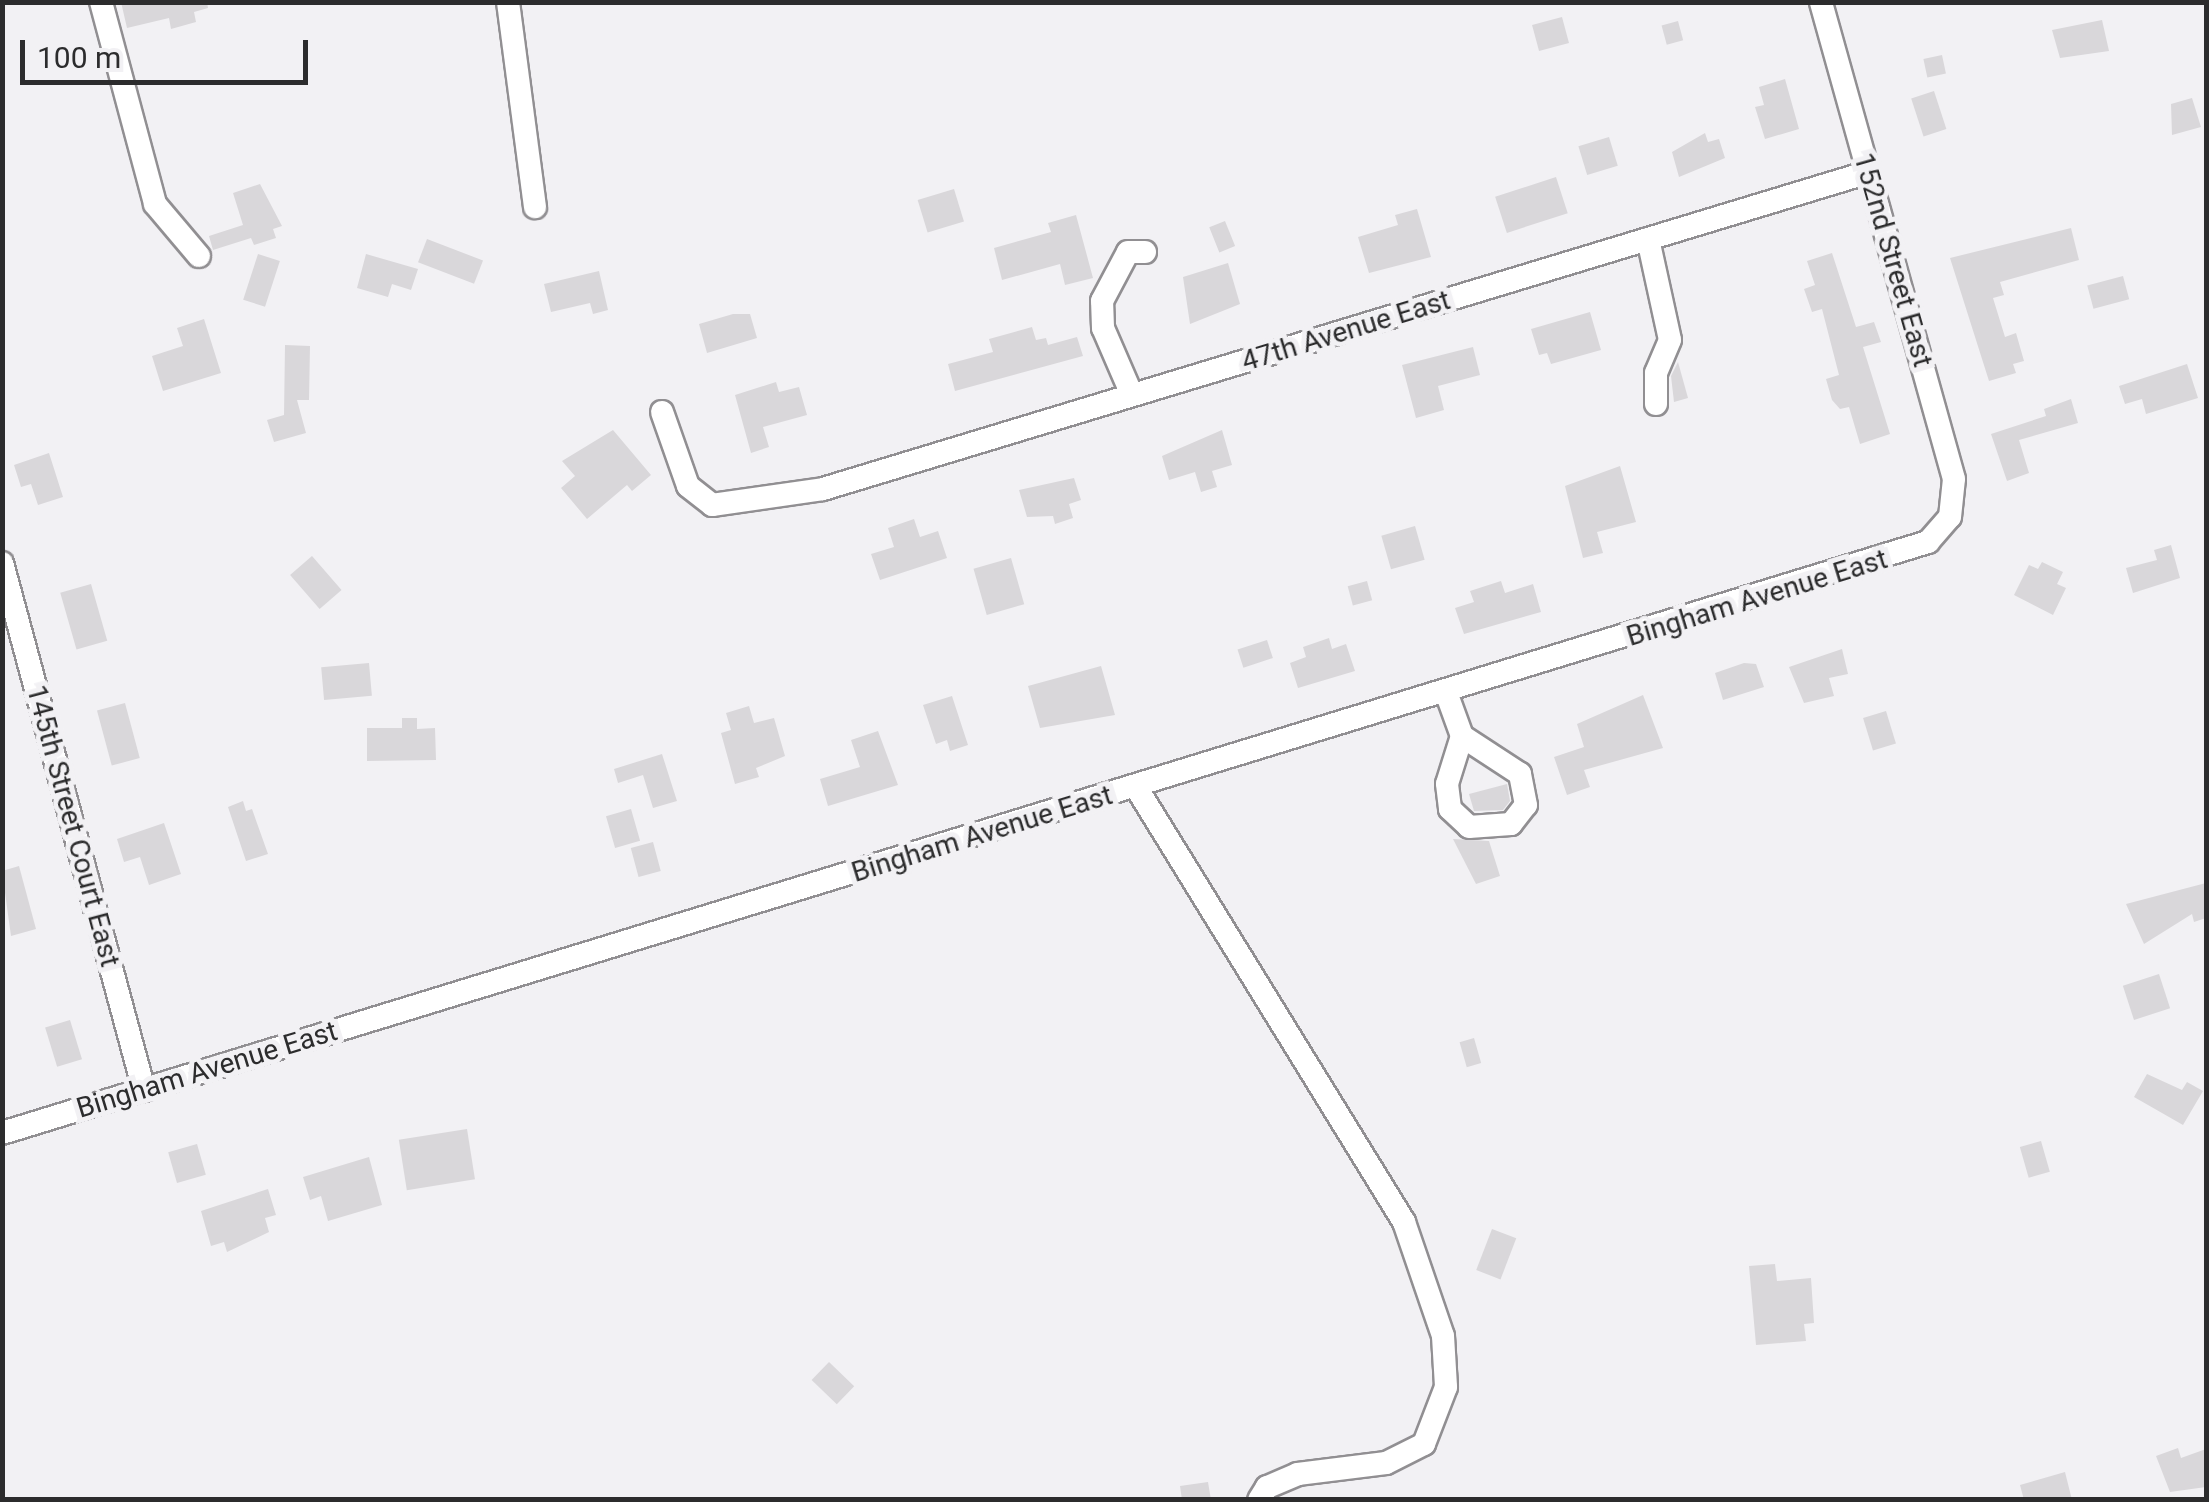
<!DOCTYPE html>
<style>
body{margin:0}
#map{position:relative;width:2209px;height:1502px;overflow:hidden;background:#f2f1f4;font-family:Roboto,sans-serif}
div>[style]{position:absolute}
.building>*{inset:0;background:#d9d7da;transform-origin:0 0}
.roads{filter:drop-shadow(2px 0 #918f92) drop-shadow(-2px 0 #918f92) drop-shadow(0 2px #918f92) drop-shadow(0 -2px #918f92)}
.minor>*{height:22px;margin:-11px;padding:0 11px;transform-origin:11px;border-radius:11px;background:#fff}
span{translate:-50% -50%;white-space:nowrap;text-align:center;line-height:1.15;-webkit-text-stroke:10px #f2f1f4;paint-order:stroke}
.street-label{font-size:28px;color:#2c2c2d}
.frame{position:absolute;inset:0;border:5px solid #2c2c2d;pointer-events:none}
.scale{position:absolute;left:20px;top:40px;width:288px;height:45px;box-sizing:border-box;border:5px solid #2c2c2d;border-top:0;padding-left:12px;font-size:30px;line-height:35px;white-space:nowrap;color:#2c2c2d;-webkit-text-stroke:8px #f2f1f4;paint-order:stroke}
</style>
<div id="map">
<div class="building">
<i style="clip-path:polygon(121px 2px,207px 2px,208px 8px,194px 12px,196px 22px,171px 29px,169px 18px,127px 28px)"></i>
<i style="left:1562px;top:17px;width:27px;height:31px;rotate:75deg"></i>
<i style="clip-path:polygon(2102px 20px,2109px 51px,2060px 58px,2052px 30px)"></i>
<i style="left:1678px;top:21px;width:20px;height:17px;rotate:75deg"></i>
<i style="left:1942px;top:55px;width:19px;height:19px;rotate:78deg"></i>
<i style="clip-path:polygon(1785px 79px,1799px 129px,1765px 139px,1755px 107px,1764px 105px,1759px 87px)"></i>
<i style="left:1934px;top:91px;width:40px;height:24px;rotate:72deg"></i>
<i style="clip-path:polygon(2192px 98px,2201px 127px,2172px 135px,2171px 104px)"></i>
<i style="clip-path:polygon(1705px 133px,1708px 142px,1719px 139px,1725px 158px,1679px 177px,1672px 152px)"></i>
<i style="left:1609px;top:137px;width:30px;height:32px;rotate:73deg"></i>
<i style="left:1556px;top:177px;width:38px;height:64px;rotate:72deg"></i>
<i style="clip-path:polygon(260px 184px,282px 226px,273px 229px,276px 238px,254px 245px,251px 238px,213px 250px,209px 236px,243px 225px,233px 193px)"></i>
<i style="left:954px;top:189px;width:34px;height:38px;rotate:73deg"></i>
<i style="clip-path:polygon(1417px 209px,1431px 257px,1369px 273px,1358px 237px,1398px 225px,1395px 215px)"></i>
<i style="clip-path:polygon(1076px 215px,1093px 278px,1065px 285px,1060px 264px,1002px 280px,994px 248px,1051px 232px,1048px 223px)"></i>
<i style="left:1225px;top:221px;width:27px;height:17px;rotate:68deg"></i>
<i style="clip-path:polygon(2071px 228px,2079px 260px,2000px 282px,2004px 295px,1993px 298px,2005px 337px,2016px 333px,2024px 361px,2013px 364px,2016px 373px,1989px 381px,1950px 258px)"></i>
<i style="left:427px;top:239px;width:60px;height:25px;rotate:21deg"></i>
<i style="clip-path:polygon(1832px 253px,1856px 327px,1874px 322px,1881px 342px,1863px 347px,1890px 434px,1860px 444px,1849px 407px,1840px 409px,1832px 400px,1826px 379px,1839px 375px,1822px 309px,1812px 312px,1804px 289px,1815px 285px,1807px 261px)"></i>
<i style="left:258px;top:254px;width:23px;height:48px;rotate:18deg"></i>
<i style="clip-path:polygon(366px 254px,418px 269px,411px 290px,392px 284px,388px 297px,357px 288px)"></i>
<i style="clip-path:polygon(1228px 263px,1240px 304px,1190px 324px,1183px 277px)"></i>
<i style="clip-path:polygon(599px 271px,608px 310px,593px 314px,590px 303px,551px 312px,544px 284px)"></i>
<i style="left:2123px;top:276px;width:24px;height:37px;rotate:75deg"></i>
<i style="clip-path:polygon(1590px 312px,1601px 350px,1551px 364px,1547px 353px,1539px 355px,1531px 329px)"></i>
<i style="clip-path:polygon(733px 314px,750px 314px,757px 338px,707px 353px,699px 324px)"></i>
<i style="clip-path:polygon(204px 319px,221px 373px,163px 391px,152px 356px,183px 346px,177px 328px)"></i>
<i style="clip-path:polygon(1032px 327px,1036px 340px,1046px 338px,1048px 345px,1077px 337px,1083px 356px,955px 391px,948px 364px,993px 352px,989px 339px)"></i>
<i style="clip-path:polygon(285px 345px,310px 346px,309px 400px,297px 400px,306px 433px,274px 442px,267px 420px,284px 415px)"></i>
<i style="clip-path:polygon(1473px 347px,1480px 375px,1438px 386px,1444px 410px,1416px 418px,1402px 365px)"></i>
<i style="clip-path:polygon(1678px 362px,1688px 398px,1674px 402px,1671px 376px)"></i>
<i style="clip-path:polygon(2187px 364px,2198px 398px,2146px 414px,2142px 399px,2125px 404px,2119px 386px)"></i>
<i style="clip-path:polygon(776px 382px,779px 392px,799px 387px,807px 415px,763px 427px,769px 447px,751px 453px,735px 395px)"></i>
<i style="clip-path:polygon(2071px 399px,2078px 423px,2019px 440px,2029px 473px,2007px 481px,1991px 434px,2046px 416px,2044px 409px)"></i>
<i style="clip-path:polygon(613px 430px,651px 475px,632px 491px,627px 485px,587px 519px,561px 488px,575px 476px,562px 461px)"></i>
<i style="clip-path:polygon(1222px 430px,1232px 465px,1212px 471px,1217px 487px,1201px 492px,1195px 472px,1169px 480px,1162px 456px)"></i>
<i style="clip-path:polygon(49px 453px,63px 497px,38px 505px,31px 484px,21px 487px,14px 465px)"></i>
<i style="clip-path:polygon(1620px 466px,1636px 522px,1597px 532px,1603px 553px,1583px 558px,1565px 486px)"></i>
<i style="clip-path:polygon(1074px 478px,1081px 500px,1069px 504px,1073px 518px,1055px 524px,1053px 516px,1027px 517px,1019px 490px)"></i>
<i style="clip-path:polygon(914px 519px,920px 537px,938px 531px,947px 558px,880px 580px,871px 554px,894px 547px,888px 528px)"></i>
<i style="left:1415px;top:526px;width:35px;height:35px;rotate:74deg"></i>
<i style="clip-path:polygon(2171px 545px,2180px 578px,2133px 593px,2126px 568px,2157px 560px,2154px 550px)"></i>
<i style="left:312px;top:556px;width:45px;height:29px;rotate:49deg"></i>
<i style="left:1011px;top:558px;width:48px;height:39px;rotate:74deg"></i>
<i style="clip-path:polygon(2042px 562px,2063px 572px,2057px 584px,2066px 588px,2053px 615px,2014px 595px,2029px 565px,2038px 569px)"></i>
<i style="left:1367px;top:581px;width:20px;height:20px;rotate:75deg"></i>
<i style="clip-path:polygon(1501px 581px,1505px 593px,1533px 584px,1541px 612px,1464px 634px,1455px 608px,1474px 602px,1470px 591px)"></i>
<i style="left:91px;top:584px;width:59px;height:32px;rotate:74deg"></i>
<i style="clip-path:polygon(1329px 638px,1332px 649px,1346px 644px,1355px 671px,1298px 688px,1290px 663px,1306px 657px,1303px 647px)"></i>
<i style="left:1267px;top:640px;width:19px;height:31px;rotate:72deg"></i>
<i style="clip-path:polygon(1842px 649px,1848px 674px,1829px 678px,1834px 696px,1804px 703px,1789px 667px)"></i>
<i style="left:369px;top:663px;width:33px;height:48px;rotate:85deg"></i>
<i style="clip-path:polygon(1744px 663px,1756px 664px,1764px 687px,1723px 700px,1715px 673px)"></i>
<i style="clip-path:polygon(1101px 666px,1115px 715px,1040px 728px,1028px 686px)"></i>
<i style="clip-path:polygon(1643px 695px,1663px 748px,1584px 770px,1590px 787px,1567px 795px,1554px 757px,1584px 747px,1577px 724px)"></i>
<i style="clip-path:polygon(952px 696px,968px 745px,950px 751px,947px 740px,936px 744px,923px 705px)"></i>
<i style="left:125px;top:703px;width:57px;height:29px;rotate:75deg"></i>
<i style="clip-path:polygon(749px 706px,754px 723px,774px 718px,785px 756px,756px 768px,759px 777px,735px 784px,721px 733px,731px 730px,726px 713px)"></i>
<i style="left:1886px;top:711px;width:34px;height:24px;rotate:73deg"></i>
<i style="clip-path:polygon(402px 718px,417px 718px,417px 729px,435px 728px,436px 760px,367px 761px,367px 728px,402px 728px)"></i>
<i style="clip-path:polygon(878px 731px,898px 785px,828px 806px,820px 779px,860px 767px,851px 740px)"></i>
<i style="clip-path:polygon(662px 754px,677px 801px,653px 808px,643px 775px,618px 783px,614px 769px)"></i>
<i style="clip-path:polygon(1507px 784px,1510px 801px,1503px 810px,1474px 811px,1469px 794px)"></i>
<i style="clip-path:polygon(243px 801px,246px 811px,252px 809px,268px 854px,246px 861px,228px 807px)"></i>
<i style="left:631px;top:809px;width:33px;height:26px;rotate:74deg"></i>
<i style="clip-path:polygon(164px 823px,181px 874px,149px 885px,140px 857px,124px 862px,117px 839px)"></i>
<i style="clip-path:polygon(1453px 839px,1489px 841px,1500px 876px,1476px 884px)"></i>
<i style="left:653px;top:842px;width:30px;height:23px;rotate:75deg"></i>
<i style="clip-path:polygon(19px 866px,36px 929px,11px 936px,2px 871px)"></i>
<i style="clip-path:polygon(2206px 883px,2206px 918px,2194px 922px,2192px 914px,2144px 944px,2126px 904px)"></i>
<i style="left:2159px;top:974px;width:36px;height:38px;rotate:72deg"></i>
<i style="left:70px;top:1020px;width:41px;height:26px;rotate:73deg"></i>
<i style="left:1474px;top:1038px;width:26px;height:15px;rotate:74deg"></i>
<i style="clip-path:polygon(2147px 1074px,2182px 1090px,2187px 1082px,2203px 1091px,2183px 1125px,2134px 1097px)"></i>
<i style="left:467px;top:1129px;width:51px;height:69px;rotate:81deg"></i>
<i style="left:2041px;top:1141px;width:32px;height:22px;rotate:74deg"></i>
<i style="left:197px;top:1144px;width:32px;height:30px;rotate:74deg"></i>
<i style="clip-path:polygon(369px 1157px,382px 1205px,328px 1221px,321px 1196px,310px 1200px,303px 1177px)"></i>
<i style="clip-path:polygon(268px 1189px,276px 1215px,265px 1218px,269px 1232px,227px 1252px,224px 1242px,211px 1246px,201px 1211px)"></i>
<i style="left:1492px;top:1229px;width:26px;height:44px;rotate:21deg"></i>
<i style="clip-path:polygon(1775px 1264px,1777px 1281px,1811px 1278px,1814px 1323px,1804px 1324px,1806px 1341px,1756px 1345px,1749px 1266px)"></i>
<i style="left:829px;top:1362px;width:35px;height:25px;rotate:44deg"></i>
<i style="clip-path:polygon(2178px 1448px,2181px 1458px,2206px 1449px,2206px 1487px,2170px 1492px,2156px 1456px)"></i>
<i style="clip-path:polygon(2065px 1472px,2072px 1500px,2024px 1500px,2020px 1485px)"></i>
<i style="clip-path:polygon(1208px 1482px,1211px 1500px,1182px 1500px,1180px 1486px)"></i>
</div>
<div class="roads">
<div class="minor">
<i style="left:101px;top:2px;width:209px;rotate:75deg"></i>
<i style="left:155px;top:204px;width:68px;rotate:49.8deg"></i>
<i style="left:508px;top:2px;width:207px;rotate:82.5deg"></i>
<i style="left:1648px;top:239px;width:103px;rotate:77.7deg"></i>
<i style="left:1670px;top:340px;width:36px;rotate:113deg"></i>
<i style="left:1656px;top:373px;width:31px;rotate:90deg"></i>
<i style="left:1132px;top:395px;width:73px;rotate:-113.4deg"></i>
<i style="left:1103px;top:328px;width:27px;rotate:-92deg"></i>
<i style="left:1102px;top:301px;width:55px;rotate:-62deg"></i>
<i style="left:1128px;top:252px;width:17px"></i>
<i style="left:662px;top:412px;width:78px;rotate:70.6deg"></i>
<i style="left:688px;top:486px;width:31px;rotate:38deg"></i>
<i style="left:712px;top:505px;width:112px;rotate:-8.2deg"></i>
<i style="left:823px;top:489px;width:1093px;rotate:-16.86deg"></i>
<i style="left:2px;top:563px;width:546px;rotate:74.92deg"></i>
<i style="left:1446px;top:692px;width:47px;rotate:70deg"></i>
<i style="left:1462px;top:736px;width:50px;rotate:107.4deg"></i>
<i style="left:1447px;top:784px;width:25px;rotate:83deg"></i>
<i style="left:1450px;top:809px;width:26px;rotate:43deg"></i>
<i style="left:1469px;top:827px;width:42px;rotate:-4.1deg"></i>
<i style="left:1511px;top:824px;width:24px;rotate:-52deg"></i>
<i style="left:1526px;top:805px;width:32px;rotate:-101deg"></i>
<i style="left:1520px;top:774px;width:69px;rotate:-146.8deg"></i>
<i style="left:1136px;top:787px;width:511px;rotate:58.36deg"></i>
<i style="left:1404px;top:1222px;width:120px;rotate:71.1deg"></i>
<i style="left:1443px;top:1336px;width:51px;rotate:86.6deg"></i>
<i style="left:1446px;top:1387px;width:61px;rotate:111.1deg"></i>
<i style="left:1424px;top:1444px;width:42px;rotate:153.4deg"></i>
<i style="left:1386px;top:1463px;width:89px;rotate:172.9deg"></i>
<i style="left:1298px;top:1474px;width:34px;rotate:157deg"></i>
<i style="left:1267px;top:1487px;width:15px;rotate:122deg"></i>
<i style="left:2px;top:1133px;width:2015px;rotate:-17.06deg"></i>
<i style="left:1928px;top:542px;width:33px;rotate:-49deg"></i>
<i style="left:1950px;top:517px;width:38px;rotate:-84deg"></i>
<i style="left:1954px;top:479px;width:495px;rotate:-105.6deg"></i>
</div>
</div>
<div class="street-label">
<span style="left:1893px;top:260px;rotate:74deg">152nd Street East</span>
<span style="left:1346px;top:331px;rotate:-17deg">47th Avenue East</span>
<span style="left:1757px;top:598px;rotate:-17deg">Bingham Avenue East</span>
<span style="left:73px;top:826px;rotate:75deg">145th Street Court East</span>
<span style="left:982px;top:834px;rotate:-17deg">Bingham Avenue East</span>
<span style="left:207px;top:1070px;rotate:-17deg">Bingham Avenue East</span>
</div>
<div class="frame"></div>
<div class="scale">100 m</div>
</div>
